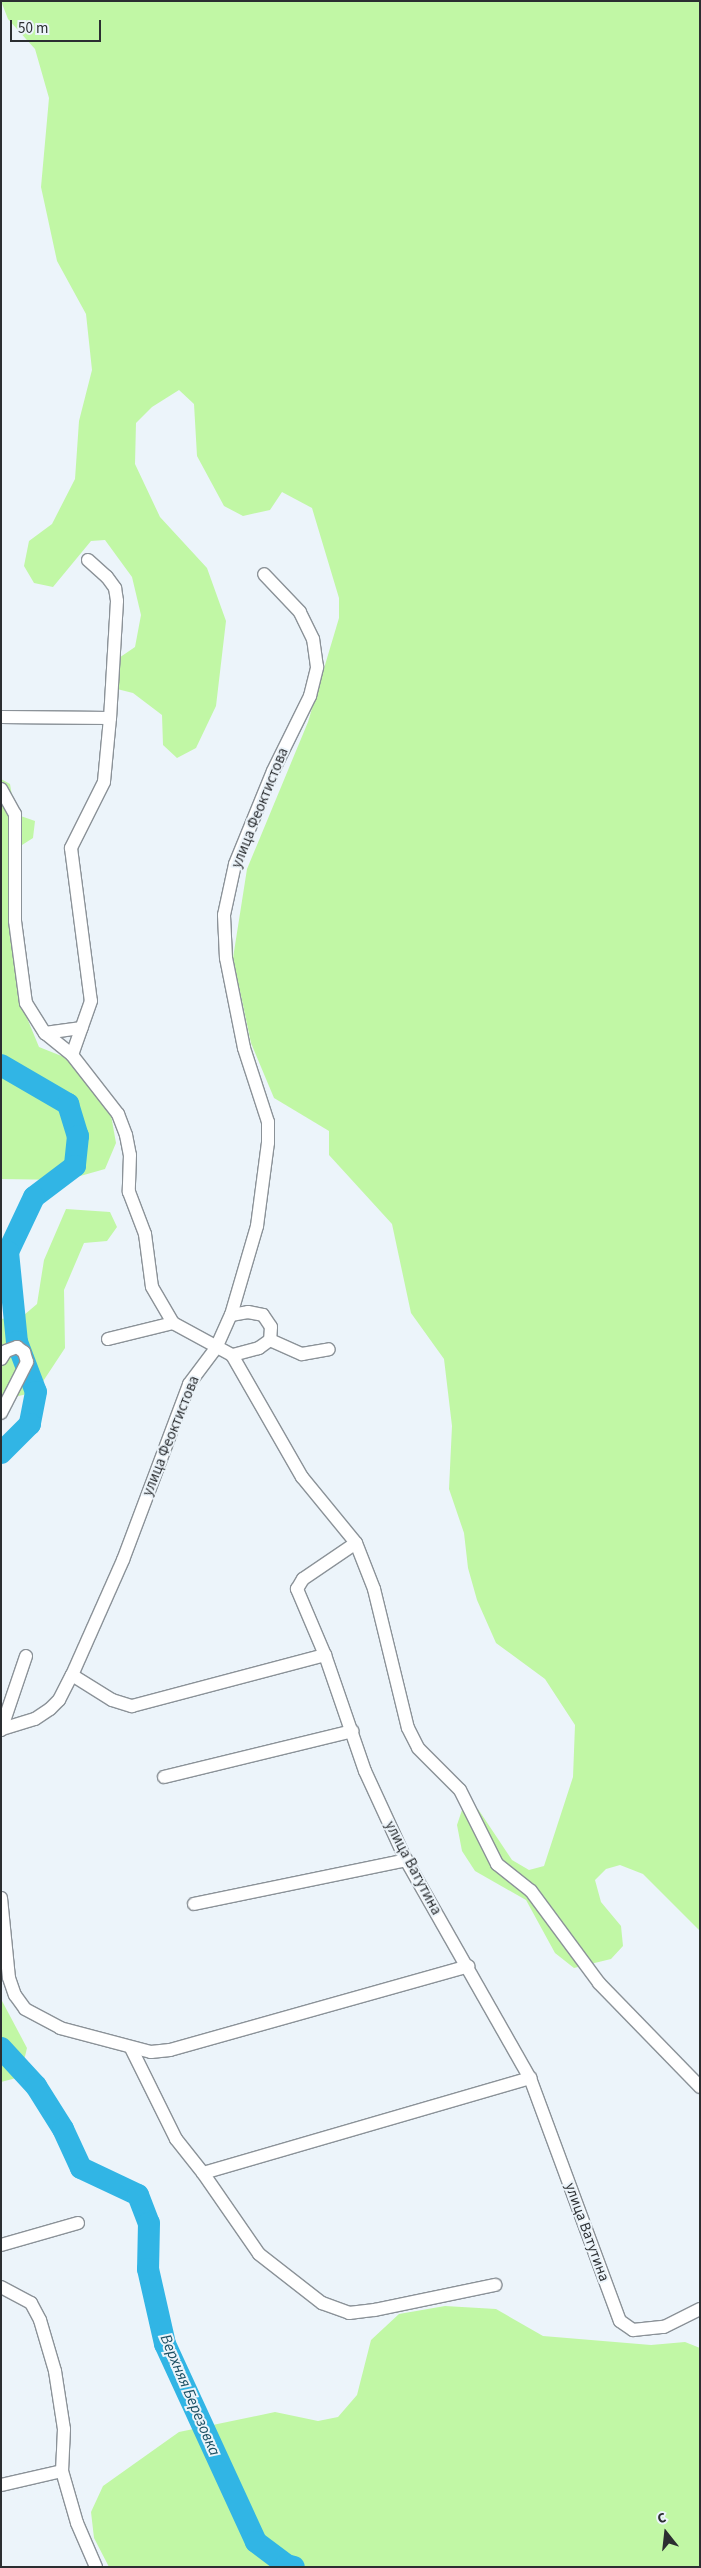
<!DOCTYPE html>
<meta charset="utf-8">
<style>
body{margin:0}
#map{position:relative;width:701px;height:2568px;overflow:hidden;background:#ecf4fa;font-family:"Source Sans 3",sans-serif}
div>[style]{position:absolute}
.green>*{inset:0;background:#c1f7a5}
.river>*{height:22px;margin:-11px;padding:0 11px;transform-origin:11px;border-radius:11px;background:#31b5e5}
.roads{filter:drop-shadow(1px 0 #8b9298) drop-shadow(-1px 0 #8b9298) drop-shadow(0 1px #8b9298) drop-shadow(0 -1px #8b9298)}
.minor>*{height:12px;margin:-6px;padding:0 6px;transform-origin:6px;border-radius:6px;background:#fff}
span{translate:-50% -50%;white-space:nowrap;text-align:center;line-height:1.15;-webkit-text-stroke:4px #ecf4fa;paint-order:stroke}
.street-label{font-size:15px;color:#2b2e31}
.water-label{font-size:16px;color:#1c5064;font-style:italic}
.frame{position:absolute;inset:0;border:2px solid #2b2e31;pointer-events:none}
.north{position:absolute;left:641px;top:2508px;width:50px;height:50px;-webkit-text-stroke:4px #ecf4fa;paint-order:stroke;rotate:344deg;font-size:14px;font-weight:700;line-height:20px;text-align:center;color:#2b2e31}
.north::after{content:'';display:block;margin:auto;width:18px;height:22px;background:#2b2e31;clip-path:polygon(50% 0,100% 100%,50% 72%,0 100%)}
.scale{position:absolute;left:10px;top:20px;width:91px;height:22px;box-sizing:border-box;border:2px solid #2b2e31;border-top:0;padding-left:6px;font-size:15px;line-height:18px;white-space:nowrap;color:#2b2e31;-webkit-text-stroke:4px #ecf4fa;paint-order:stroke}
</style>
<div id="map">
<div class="green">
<i style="clip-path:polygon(1px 1px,700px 1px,700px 1931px,643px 1874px,620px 1865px,606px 1869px,595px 1880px,601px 1902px,621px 1926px,623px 1946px,611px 1959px,574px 1968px,555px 1953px,526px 1900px,475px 1871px,462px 1851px,457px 1825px,462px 1810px,478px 1809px,512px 1860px,529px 1870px,544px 1866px,573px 1777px,575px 1725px,545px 1679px,496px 1643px,477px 1600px,468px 1568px,464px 1533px,449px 1489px,452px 1426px,444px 1359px,411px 1313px,392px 1224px,329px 1155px,329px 1131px,274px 1098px,251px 1043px,233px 958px,247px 869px,308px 722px,339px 618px,339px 598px,312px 508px,282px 492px,270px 510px,243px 516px,224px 506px,197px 456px,194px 404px,179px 390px,152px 407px,136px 423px,135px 464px,160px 517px,207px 568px,226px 621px,216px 706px,196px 748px,177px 758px,163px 745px,162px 715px,133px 693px,109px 687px,113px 662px,135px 647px,141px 615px,132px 577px,105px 540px,91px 541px,53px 587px,34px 583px,24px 566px,29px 541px,52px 524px,75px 479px,79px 421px,92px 370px,86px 314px,57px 261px,41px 187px,49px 98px,35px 49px,8px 19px)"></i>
<i style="clip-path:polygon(1px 779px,10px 784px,15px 814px,35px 821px,33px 838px,11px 852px,10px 920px,18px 996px,39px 1047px,79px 1063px,108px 1098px,116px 1143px,105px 1169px,66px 1180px,1px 1179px)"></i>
<i style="clip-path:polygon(66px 1209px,110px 1212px,117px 1227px,107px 1241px,84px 1243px,64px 1290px,65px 1348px,36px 1392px,1px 1400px,1px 1319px,24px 1315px,37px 1304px,44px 1260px)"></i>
<i style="clip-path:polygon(1px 1999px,27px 2048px,20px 2077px,1px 2082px)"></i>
<i style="clip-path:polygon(445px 2306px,496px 2309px,543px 2336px,651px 2345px,685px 2342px,700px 2348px,700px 2567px,109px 2567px,94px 2538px,91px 2512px,103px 2486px,179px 2432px,275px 2412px,318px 2421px,338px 2417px,357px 2395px,371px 2340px,399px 2314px)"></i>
</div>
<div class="river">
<i style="left:1px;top:1065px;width:78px;rotate:30.2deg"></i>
<i style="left:68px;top:1104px;width:34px;rotate:73deg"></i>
<i style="left:78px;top:1136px;width:30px;rotate:96deg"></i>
<i style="left:75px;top:1166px;width:51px;rotate:142.9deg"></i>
<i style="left:34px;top:1197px;width:61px;rotate:115.3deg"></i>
<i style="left:8px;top:1252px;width:90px;rotate:84.3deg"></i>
<i style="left:17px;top:1342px;width:53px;rotate:69.2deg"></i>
<i style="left:36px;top:1392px;width:33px;rotate:101deg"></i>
<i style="left:30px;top:1424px;width:41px;rotate:135deg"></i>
<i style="left:1px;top:2048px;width:52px;rotate:47.4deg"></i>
<i style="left:36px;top:2086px;width:51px;rotate:57.9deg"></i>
<i style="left:63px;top:2129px;width:43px;rotate:65.2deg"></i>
<i style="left:81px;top:2168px;width:63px;rotate:25.3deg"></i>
<i style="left:138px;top:2195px;width:30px;rotate:69deg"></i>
<i style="left:149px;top:2223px;width:46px;rotate:91.2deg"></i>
<i style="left:148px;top:2269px;width:77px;rotate:77.2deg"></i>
<i style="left:165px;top:2344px;width:218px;rotate:65.3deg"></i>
<i style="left:256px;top:2542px;width:38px;rotate:37deg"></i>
<i style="left:286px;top:2565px;width:8px;rotate:14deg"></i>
</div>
<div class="roads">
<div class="minor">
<i style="left:88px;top:560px;width:25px;rotate:42deg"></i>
<i style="left:107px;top:577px;width:14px;rotate:54deg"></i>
<i style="left:115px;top:588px;width:13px;rotate:81deg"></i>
<i style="left:117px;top:601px;width:117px;rotate:93.4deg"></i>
<i style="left:1px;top:717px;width:109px;rotate:0.5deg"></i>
<i style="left:110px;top:718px;width:64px;rotate:95.4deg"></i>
<i style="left:104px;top:782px;width:74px;rotate:116.6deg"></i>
<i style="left:71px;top:848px;width:154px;rotate:82.6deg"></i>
<i style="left:91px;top:1001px;width:57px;rotate:109.4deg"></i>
<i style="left:1px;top:789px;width:29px;rotate:61deg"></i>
<i style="left:15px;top:814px;width:107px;rotate:90deg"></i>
<i style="left:15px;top:921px;width:83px;rotate:82.4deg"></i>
<i style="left:26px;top:1003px;width:36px;rotate:58deg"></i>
<i style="left:45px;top:1033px;width:35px;rotate:39deg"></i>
<i style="left:72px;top:1055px;width:75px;rotate:52.1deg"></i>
<i style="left:118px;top:1114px;width:22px;rotate:69deg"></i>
<i style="left:126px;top:1135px;width:20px;rotate:79deg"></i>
<i style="left:130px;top:1155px;width:37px;rotate:92deg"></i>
<i style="left:129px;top:1192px;width:45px;rotate:69.1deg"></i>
<i style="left:145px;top:1234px;width:53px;rotate:82.5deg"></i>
<i style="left:152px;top:1287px;width:42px;rotate:59.7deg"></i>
<i style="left:45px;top:1033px;width:37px;rotate:-8deg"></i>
<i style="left:231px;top:1315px;width:17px;rotate:-10deg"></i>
<i style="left:248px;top:1312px;width:15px;rotate:11deg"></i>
<i style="left:263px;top:1315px;width:14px;rotate:56deg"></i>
<i style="left:271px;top:1327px;width:13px;rotate:94deg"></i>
<i style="left:270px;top:1340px;width:14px;rotate:144deg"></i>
<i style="left:259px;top:1348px;width:28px;rotate:165deg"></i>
<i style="left:108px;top:1339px;width:67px;rotate:-13.8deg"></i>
<i style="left:173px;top:1323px;width:67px;rotate:28.5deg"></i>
<i style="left:232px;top:1355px;width:141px;rotate:60.2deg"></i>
<i style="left:302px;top:1477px;width:85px;rotate:50.7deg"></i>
<i style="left:356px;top:1543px;width:49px;rotate:68.6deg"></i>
<i style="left:374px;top:1589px;width:143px;rotate:76.3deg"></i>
<i style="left:408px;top:1728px;width:22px;rotate:63deg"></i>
<i style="left:418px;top:1748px;width:59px;rotate:45deg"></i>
<i style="left:460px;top:1790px;width:83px;rotate:63.4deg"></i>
<i style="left:497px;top:1864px;width:43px;rotate:38.5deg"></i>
<i style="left:531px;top:1891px;width:114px;rotate:53.5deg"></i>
<i style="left:599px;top:1983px;width:145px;rotate:45.8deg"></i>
<i style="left:270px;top:1340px;width:35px;rotate:24deg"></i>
<i style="left:302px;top:1354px;width:27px;rotate:-10deg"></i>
<i style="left:1px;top:1359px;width:9px;rotate:-58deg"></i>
<i style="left:6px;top:1351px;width:12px;rotate:-20deg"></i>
<i style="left:17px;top:1347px;width:9px;rotate:36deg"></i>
<i style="left:24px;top:1352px;width:10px;rotate:73deg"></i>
<i style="left:27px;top:1362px;width:57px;rotate:117deg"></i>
<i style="left:325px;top:1655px;width:72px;rotate:-113deg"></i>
<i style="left:297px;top:1589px;width:12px;rotate:-59deg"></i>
<i style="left:303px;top:1579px;width:64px;rotate:-34.2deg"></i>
<i style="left:72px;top:1675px;width:47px;rotate:32deg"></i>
<i style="left:112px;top:1700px;width:21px;rotate:17deg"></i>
<i style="left:132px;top:1706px;width:200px;rotate:-14.8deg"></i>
<i style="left:325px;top:1655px;width:123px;rotate:71deg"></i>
<i style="left:365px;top:1771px;width:98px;rotate:65.3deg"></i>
<i style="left:406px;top:1860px;width:251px;rotate:60.4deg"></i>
<i style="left:530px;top:2078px;width:259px;rotate:69.7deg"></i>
<i style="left:620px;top:2321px;width:16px;rotate:35deg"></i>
<i style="left:633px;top:2330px;width:31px;rotate:-6deg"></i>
<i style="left:664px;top:2327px;width:40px;rotate:-26.6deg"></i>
<i style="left:2px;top:1729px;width:34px;rotate:-17deg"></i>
<i style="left:35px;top:1719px;width:18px;rotate:-34deg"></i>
<i style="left:50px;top:1709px;width:13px;rotate:-45deg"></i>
<i style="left:59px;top:1700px;width:28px;rotate:-63deg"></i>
<i style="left:72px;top:1675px;width:126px;rotate:-66.1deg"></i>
<i style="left:123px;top:1560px;width:188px;rotate:-69.4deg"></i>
<i style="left:189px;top:1384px;width:45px;rotate:-53.1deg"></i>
<i style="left:216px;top:1348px;width:36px;rotate:-66deg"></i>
<i style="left:231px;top:1315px;width:93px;rotate:-73.7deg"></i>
<i style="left:257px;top:1226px;width:84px;rotate:-82.5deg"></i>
<i style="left:268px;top:1143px;width:21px;rotate:-90deg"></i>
<i style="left:268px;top:1122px;width:78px;rotate:-108deg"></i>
<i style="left:244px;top:1048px;width:92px;rotate:-101.3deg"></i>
<i style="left:226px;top:958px;width:43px;rotate:-92.7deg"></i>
<i style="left:224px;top:915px;width:52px;rotate:-77.8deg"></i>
<i style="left:235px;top:864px;width:100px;rotate:-67.8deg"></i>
<i style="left:273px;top:771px;width:84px;rotate:-63.7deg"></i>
<i style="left:310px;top:696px;width:30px;rotate:-76deg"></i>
<i style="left:317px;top:667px;width:28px;rotate:-98deg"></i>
<i style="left:313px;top:639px;width:30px;rotate:-116deg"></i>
<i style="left:300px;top:612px;width:52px;rotate:-133.5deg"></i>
<i style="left:1px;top:1730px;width:78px;rotate:-71.3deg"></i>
<i style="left:164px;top:1777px;width:194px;rotate:-13.7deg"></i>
<i style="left:1px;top:1898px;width:80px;rotate:84.3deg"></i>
<i style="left:9px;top:1978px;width:18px;rotate:71deg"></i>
<i style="left:15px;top:1995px;width:17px;rotate:54deg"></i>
<i style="left:25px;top:2009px;width:40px;rotate:28deg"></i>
<i style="left:60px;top:2028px;width:94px;rotate:14.8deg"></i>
<i style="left:151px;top:2052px;width:19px;rotate:-6deg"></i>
<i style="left:170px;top:2050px;width:310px;rotate:-15.7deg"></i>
<i style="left:194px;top:1904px;width:217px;rotate:-11.7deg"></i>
<i style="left:131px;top:2048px;width:102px;rotate:63.7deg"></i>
<i style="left:176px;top:2139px;width:43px;rotate:51.5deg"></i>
<i style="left:203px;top:2173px;width:98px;rotate:55.3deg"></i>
<i style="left:259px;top:2254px;width:80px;rotate:37.9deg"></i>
<i style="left:322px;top:2303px;width:29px;rotate:20deg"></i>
<i style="left:349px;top:2313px;width:26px;rotate:-7deg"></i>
<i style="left:375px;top:2310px;width:123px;rotate:-11.8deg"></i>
<i style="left:203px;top:2173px;width:341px;rotate:-16.2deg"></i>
<i style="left:1px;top:2245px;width:80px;rotate:-15.9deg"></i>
<i style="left:1px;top:2287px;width:34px;rotate:28deg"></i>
<i style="left:31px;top:2303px;width:19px;rotate:62deg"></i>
<i style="left:40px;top:2320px;width:53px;rotate:73.6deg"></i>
<i style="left:55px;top:2371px;width:59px;rotate:81.2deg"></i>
<i style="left:64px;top:2429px;width:42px;rotate:92.7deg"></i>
<i style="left:62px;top:2471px;width:63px;rotate:167.1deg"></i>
<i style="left:62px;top:2471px;width:54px;rotate:73.9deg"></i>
<i style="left:77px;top:2523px;width:48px;rotate:66.6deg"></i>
</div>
</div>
<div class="street-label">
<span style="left:260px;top:808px;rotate:-68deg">улица Феоктистова</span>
<span style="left:171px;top:1436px;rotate:-68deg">улица Феоктистова</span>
<span style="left:413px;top:1868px;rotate:62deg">улица Ватутина</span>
<span style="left:587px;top:2232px;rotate:70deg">улица Ватутина</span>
</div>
<div class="water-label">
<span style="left:190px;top:2395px;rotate:67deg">Верхняя Березовка</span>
</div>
<div class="frame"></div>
<div class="north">С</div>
<div class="scale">50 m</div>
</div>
